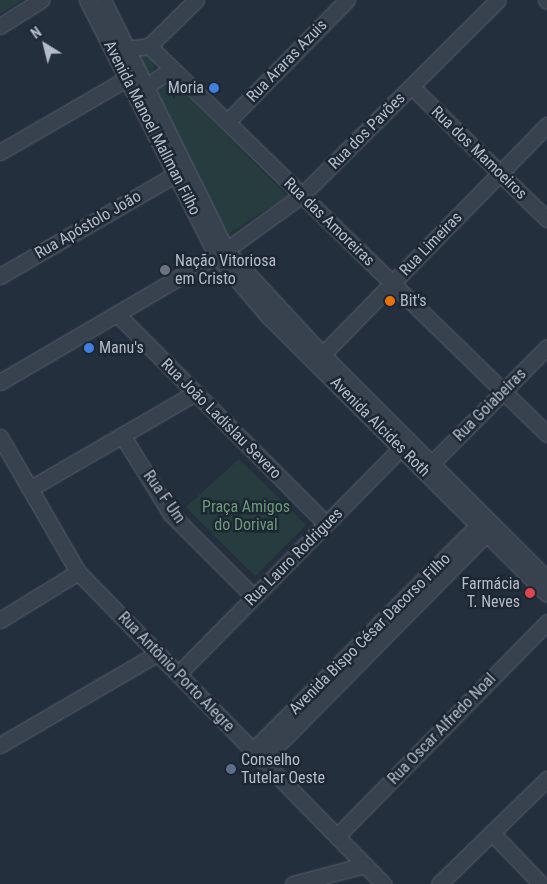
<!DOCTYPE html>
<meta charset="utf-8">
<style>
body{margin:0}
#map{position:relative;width:547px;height:884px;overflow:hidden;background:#242f3e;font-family:"Roboto Condensed",sans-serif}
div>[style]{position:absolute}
.green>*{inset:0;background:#263c3f}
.roads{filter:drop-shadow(0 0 1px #565f6c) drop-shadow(0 0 1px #565f6c)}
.minor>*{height:15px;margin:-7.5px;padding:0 7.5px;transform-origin:7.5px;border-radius:7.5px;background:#38414e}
.dots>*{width:14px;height:14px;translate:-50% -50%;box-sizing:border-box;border:2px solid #1d2633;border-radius:50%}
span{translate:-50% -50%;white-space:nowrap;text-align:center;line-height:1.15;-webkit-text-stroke:5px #1d2633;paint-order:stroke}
.street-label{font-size:16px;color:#b4bcc9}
.poi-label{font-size:16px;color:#b4bcc9}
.right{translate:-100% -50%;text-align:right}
.left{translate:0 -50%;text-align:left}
.park-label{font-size:16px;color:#6b9a76}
.north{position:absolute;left:20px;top:20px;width:50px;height:50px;-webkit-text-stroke:4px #1d2633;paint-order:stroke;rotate:324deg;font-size:14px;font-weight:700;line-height:20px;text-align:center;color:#b4bcc9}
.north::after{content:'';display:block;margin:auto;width:18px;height:22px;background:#b4bcc9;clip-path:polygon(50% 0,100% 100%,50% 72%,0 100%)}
</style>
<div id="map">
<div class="green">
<i style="clip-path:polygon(0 0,23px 0,0 14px)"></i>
<i style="clip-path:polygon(145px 52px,153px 57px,155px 64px,153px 71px,147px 74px,137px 54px)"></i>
<i style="clip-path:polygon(172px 81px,287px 196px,226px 236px,160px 101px,157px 92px,162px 83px)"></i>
<i style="clip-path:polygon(239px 459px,306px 525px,255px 576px,186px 507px)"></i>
</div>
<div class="roads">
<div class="minor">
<i style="left:87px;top:0;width:287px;rotate:63.1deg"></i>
<i style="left:217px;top:256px;width:80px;rotate:49.6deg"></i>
<i style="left:269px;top:317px;width:392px;rotate:44.9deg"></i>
<i style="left:103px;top:0;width:279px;rotate:63.8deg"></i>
<i style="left:226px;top:250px;width:142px;rotate:47.3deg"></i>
<i style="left:322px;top:354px;width:318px;rotate:45deg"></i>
<i style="left:546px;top:0;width:1px;rotate:45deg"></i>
<i style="left:0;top:26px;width:49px;rotate:-32.4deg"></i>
<i style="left:149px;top:46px;width:66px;rotate:-44.4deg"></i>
<i style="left:120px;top:53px;width:8px;rotate:-30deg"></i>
<i style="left:127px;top:49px;width:22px;rotate:-8deg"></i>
<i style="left:149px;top:46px;width:556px;rotate:44.27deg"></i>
<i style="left:146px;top:86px;width:31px;rotate:-33deg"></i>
<i style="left:412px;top:87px;width:189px;rotate:44.4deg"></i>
<i style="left:227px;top:122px;width:171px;rotate:-45.5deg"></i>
<i style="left:0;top:152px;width:146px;rotate:-30.1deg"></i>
<i style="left:0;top:276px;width:203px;rotate:-30.1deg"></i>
<i style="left:117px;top:314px;width:296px;rotate:45.1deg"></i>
<i style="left:315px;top:362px;width:332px;rotate:-45.6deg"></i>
<i style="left:0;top:382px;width:262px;rotate:-30.3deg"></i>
<i style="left:226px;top:250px;width:94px;rotate:-35.9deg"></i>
<i style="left:302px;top:195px;width:276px;rotate:-44.9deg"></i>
<i style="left:122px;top:435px;width:93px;rotate:58.2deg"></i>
<i style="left:171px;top:514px;width:117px;rotate:45deg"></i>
<i style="left:0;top:437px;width:156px;rotate:60deg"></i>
<i style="left:78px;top:572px;width:437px;rotate:45.6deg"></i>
<i style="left:432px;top:463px;width:163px;rotate:-45.2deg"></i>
<i style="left:31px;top:488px;width:190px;rotate:-30.1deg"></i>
<i style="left:0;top:620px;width:92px;rotate:-31.6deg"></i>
<i style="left:178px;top:674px;width:327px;rotate:-45.4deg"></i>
<i style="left:0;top:745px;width:183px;rotate:-30.2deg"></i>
<i style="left:253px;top:750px;width:328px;rotate:-45deg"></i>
<i style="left:263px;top:760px;width:327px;rotate:-45.4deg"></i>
<i style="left:492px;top:833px;width:71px;rotate:46.1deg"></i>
<i style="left:337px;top:836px;width:300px;rotate:-45.5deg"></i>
<i style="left:293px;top:884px;width:74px;rotate:-14.8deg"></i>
<i style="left:439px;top:884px;width:151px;rotate:-44.2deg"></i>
</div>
</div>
<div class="dots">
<i style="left:214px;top:88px;background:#3f7fe0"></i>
<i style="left:165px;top:270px;background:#6b7280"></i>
<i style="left:390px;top:301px;background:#e8710a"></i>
<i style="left:89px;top:348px;background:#3f7fe0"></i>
<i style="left:530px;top:593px;background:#e0444e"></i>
<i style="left:231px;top:769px;background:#5c6f8a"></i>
</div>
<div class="street-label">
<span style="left:287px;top:61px;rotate:-46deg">Rua Araras Azuis</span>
<span style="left:152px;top:128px;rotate:63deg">Avenida Manoel Mallman Filho</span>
<span style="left:367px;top:131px;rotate:-45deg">Rua dos Pavões</span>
<span style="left:479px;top:153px;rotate:44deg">Rua dos Mamoeiros</span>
<span style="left:329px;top:222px;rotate:44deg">Rua das Amoreiras</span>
<span style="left:88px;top:225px;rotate:-30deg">Rua Apóstolo João</span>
<span style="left:431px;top:244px;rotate:-46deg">Rua Limeiras</span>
<span style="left:490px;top:405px;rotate:-45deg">Rua Goiabeiras</span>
<span style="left:221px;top:419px;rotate:45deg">Rua João Ladislau Severo</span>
<span style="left:380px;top:427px;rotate:45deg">Avenida Alcides Roth</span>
<span style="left:164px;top:497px;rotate:55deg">Rua F Um</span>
<span style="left:294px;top:557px;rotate:-45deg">Rua Lauro Rodrigues</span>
<span style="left:370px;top:634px;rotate:-45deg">Avenida Bispo César Dacorso Filho</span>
<span style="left:176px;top:672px;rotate:46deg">Rua Antônio Porto Alegre</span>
<span style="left:442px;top:729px;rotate:-46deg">Rua Oscar Alfredo Noal</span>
</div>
<div class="poi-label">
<span class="right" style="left:204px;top:88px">Moria</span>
<span class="left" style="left:175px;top:270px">Nação Vitoriosa<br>em Cristo</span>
<span class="left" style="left:400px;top:301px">Bit's</span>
<span class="left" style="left:99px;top:348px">Manu's</span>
<span class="right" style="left:520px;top:593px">Farmácia<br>T. Neves</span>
<span class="left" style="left:241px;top:769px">Conselho<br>Tutelar Oeste</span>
</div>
<div class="park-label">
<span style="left:246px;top:516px">Praça Amigos<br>do Dorival</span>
</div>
<div class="north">N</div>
</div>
